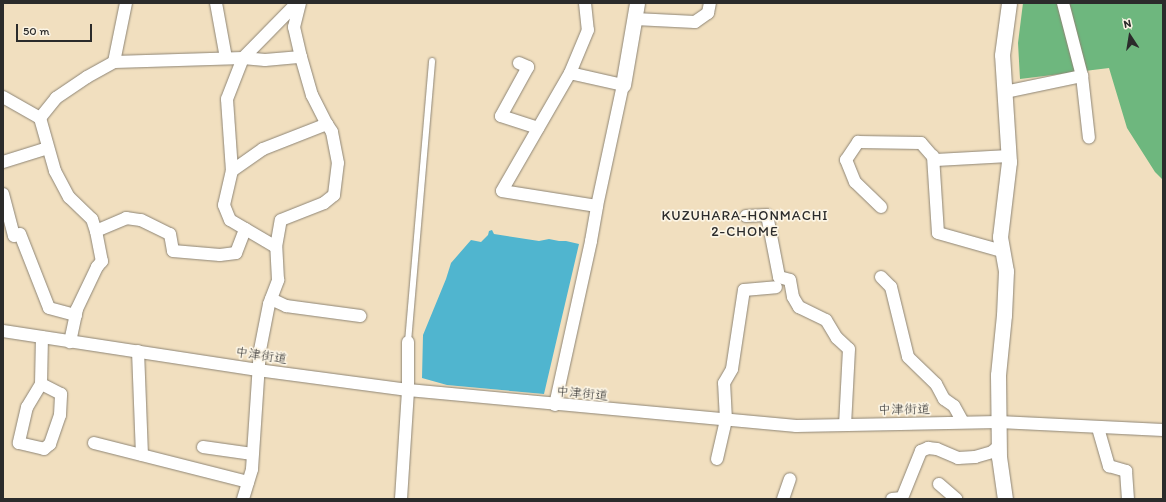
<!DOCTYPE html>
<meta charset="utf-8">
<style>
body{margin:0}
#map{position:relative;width:1166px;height:502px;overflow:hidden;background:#f1dfbf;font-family:Itim,"Klee One",sans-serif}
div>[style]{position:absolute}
.forest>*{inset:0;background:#6eb77e}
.water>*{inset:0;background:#50b5cf}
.roads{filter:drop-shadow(0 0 1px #8e8575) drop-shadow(0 0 1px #8e8575)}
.service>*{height:6px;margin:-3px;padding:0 3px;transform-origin:3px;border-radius:3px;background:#fff}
.minor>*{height:12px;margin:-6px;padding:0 6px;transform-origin:6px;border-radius:6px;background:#fff}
.tertiary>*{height:15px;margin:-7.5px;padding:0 7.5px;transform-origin:7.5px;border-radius:7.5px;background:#fff}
span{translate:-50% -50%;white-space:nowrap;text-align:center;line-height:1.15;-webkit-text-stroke:3.5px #fcf5e5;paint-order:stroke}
.street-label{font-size:13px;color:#2b2b2b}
.neighbourhood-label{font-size:14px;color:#2b2b2b;letter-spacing:1px}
.frame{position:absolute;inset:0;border:4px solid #2b2b2b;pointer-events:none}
.north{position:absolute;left:1110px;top:16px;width:40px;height:40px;-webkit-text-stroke:3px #fcf5e5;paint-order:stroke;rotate:348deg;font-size:11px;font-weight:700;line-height:16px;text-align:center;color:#2b2b2b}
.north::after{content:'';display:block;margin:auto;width:14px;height:18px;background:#2b2b2b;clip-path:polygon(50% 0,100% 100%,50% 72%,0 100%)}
.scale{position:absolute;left:16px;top:24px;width:76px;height:18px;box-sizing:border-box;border:2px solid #2b2b2b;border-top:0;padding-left:5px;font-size:12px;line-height:14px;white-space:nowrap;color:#2b2b2b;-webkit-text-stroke:3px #fcf5e5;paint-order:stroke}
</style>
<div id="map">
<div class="forest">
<i style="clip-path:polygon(1023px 3px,1163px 3px,1163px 180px,1155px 172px,1127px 128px,1109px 68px,1020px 79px,1018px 43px)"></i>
</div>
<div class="water">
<i style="clip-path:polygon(492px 230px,494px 234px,539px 241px,549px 239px,559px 241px,566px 241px,579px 244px,544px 394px,447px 385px,422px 378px,423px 335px,446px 279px,451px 263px,471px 240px,481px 242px,488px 235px,489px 231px)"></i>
</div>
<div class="roads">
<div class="service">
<i style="left:408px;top:342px;width:282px;rotate:-85.1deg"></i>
</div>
<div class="minor">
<i style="left:216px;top:3px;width:56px;rotate:79.7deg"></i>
<i style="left:300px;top:3px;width:25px;rotate:104deg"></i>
<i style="left:294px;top:27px;width:31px;rotate:77deg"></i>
<i style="left:585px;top:3px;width:27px;rotate:84deg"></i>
<i style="left:588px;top:30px;width:47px;rotate:112.7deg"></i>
<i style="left:570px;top:73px;width:136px;rotate:120deg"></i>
<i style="left:502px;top:191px;width:96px;rotate:9deg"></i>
<i style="left:1063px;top:3px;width:75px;rotate:75.4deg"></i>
<i style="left:1082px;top:76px;width:62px;rotate:83.6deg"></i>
<i style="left:635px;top:19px;width:60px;rotate:2.9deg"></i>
<i style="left:695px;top:22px;width:16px;rotate:-35deg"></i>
<i style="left:708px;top:13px;width:10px;rotate:-79deg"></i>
<i style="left:114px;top:62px;width:60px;rotate:-78.5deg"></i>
<i style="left:519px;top:63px;width:10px;rotate:24deg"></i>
<i style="left:528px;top:67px;width:56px;rotate:118.9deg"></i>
<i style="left:501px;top:116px;width:39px;rotate:18deg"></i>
<i style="left:1005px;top:92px;width:79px;rotate:-11.7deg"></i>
<i style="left:3px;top:97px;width:43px;rotate:29.6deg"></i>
<i style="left:40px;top:118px;width:55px;rotate:74.2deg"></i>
<i style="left:55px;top:171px;width:30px;rotate:62deg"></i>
<i style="left:69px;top:197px;width:32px;rotate:44deg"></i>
<i style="left:92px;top:219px;width:13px;rotate:72deg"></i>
<i style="left:96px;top:231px;width:31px;rotate:79deg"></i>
<i style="left:102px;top:261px;width:8px;rotate:130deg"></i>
<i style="left:97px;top:267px;width:47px;rotate:115.5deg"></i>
<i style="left:77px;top:309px;width:34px;rotate:102deg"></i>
<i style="left:40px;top:118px;width:26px;rotate:-51deg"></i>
<i style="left:56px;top:98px;width:37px;rotate:-34deg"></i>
<i style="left:87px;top:77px;width:31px;rotate:-29deg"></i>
<i style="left:114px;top:62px;width:129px;rotate:-1.8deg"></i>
<i style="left:243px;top:58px;width:22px;rotate:5deg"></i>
<i style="left:265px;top:60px;width:36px;rotate:-5deg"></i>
<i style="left:301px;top:57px;width:40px;rotate:74deg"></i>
<i style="left:312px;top:95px;width:33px;rotate:63deg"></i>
<i style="left:327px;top:124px;width:69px;rotate:158.7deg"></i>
<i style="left:263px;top:149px;width:38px;rotate:145deg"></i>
<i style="left:933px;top:156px;width:77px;rotate:86.3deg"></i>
<i style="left:938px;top:233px;width:66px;rotate:15.7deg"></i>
<i style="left:3px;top:162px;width:47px;rotate:-17.3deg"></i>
<i style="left:3px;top:194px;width:43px;rotate:75.3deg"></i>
<i style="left:14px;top:236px;width:6px;rotate:-18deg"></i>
<i style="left:20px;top:234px;width:79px;rotate:68.6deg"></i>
<i style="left:49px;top:308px;width:28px;rotate:15deg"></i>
<i style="left:881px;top:207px;width:36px;rotate:-136deg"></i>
<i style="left:855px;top:182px;width:24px;rotate:-112deg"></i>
<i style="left:846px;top:160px;width:22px;rotate:-56deg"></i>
<i style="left:858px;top:142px;width:63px;rotate:0.9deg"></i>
<i style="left:921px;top:143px;width:23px;rotate:49deg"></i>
<i style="left:936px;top:160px;width:73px;rotate:-3.1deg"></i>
<i style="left:746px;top:216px;width:21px;rotate:-3deg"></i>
<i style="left:767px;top:215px;width:63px;rotate:79deg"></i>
<i style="left:779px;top:277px;width:11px;rotate:15deg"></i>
<i style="left:790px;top:280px;width:17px;rotate:80deg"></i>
<i style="left:793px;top:297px;width:12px;rotate:59deg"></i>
<i style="left:799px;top:307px;width:30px;rotate:26deg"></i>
<i style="left:826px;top:320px;width:21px;rotate:59deg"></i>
<i style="left:837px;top:338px;width:16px;rotate:43deg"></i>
<i style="left:849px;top:349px;width:76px;rotate:93deg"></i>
<i style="left:96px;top:231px;width:33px;rotate:-23deg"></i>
<i style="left:126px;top:218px;width:15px;rotate:8deg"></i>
<i style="left:141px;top:220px;width:32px;rotate:26deg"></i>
<i style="left:170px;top:234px;width:17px;rotate:80deg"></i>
<i style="left:173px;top:251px;width:47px;rotate:4.9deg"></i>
<i style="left:220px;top:255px;width:16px;rotate:-7deg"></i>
<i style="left:236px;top:253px;width:26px;rotate:-69deg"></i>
<i style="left:276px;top:247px;width:27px;rotate:-80deg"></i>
<i style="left:281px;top:220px;width:46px;rotate:-21.6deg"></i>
<i style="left:324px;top:203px;width:13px;rotate:-39deg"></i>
<i style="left:334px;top:195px;width:32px;rotate:-83deg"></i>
<i style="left:338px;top:163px;width:32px;rotate:-101deg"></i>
<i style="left:332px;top:132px;width:9px;rotate:-122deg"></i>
<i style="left:881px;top:277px;width:14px;rotate:45deg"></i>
<i style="left:891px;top:287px;width:72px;rotate:76.3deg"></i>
<i style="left:908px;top:357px;width:39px;rotate:44deg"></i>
<i style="left:936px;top:384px;width:17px;rotate:62deg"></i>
<i style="left:944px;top:399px;width:12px;rotate:35deg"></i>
<i style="left:954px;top:406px;width:18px;rotate:61deg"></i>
<i style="left:271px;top:299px;width:17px;rotate:25deg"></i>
<i style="left:286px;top:306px;width:75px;rotate:7.7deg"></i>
<i style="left:3px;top:331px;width:258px;rotate:8.7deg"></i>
<i style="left:258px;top:370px;width:151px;rotate:7.6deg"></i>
<i style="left:408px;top:390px;width:390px;rotate:5.3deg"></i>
<i style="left:796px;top:426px;width:203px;rotate:-1.1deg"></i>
<i style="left:999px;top:422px;width:164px;rotate:2.8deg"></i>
<i style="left:138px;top:351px;width:104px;rotate:87.8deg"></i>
<i style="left:41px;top:384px;width:27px;rotate:121deg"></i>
<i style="left:27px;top:407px;width:37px;rotate:103deg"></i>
<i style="left:19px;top:443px;width:26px;rotate:13deg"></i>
<i style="left:44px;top:449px;width:8px;rotate:-40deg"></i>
<i style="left:50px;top:444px;width:31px;rotate:-71deg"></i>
<i style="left:60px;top:415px;width:21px;rotate:-87deg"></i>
<i style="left:61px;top:394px;width:22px;rotate:-153deg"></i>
<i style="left:41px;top:384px;width:47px;rotate:-88.8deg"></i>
<i style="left:555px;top:405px;width:168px;rotate:-77.6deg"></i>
<i style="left:591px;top:241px;width:36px;rotate:-80deg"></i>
<i style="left:597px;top:206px;width:124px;rotate:-77.9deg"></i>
<i style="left:623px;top:85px;width:54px;rotate:-167.2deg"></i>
<i style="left:1098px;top:428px;width:40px;rotate:74deg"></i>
<i style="left:1109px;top:466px;width:18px;rotate:16deg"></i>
<i style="left:1126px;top:471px;width:28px;rotate:86deg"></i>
<i style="left:94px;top:443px;width:159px;rotate:14.2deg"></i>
<i style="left:203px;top:447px;width:50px;rotate:8deg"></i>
<i style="left:717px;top:459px;width:40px;rotate:-77deg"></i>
<i style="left:726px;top:420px;width:37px;rotate:-93deg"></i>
<i style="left:724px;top:383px;width:16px;rotate:-60deg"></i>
<i style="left:732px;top:369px;width:80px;rotate:-81.4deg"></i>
<i style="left:744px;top:290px;width:32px;rotate:-5deg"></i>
<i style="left:939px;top:484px;width:23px;rotate:41deg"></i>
<i style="left:243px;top:499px;width:31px;rotate:-73deg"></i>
<i style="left:252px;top:469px;width:119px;rotate:-86.2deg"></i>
<i style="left:260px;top:350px;width:47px;rotate:-78.9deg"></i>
<i style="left:269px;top:304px;width:26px;rotate:-69deg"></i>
<i style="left:278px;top:280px;width:33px;rotate:-93deg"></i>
<i style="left:276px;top:247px;width:53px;rotate:-149.6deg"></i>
<i style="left:230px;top:220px;width:16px;rotate:-112deg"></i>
<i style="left:224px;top:205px;width:35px;rotate:-77deg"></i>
<i style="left:232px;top:171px;width:72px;rotate:-94deg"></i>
<i style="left:227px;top:99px;width:44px;rotate:-68.7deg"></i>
<i style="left:243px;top:58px;width:77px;rotate:-45.5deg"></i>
<i style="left:401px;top:499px;width:109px;rotate:-86.3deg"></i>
<i style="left:408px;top:390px;width:48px;rotate:-90deg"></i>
<i style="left:783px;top:499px;width:21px;rotate:-71deg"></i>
<i style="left:892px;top:499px;width:10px;rotate:-6deg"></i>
<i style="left:902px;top:498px;width:51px;rotate:-68deg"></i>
<i style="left:921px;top:451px;width:8px;rotate:-23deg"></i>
<i style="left:928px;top:448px;width:9px;rotate:6deg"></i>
<i style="left:937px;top:449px;width:23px;rotate:23deg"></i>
<i style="left:958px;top:458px;width:17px;rotate:-3deg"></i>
<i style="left:975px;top:457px;width:18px;rotate:-16deg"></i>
<i style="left:992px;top:452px;width:9px;rotate:-41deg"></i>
</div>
<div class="tertiary">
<i style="left:623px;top:85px;width:83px;rotate:-80.3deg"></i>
<i style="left:1005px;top:499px;width:42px;rotate:-98.1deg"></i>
<i style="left:999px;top:457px;width:82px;rotate:-90.7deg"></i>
<i style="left:998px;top:375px;width:60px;rotate:-84.3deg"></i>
<i style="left:1004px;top:315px;width:44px;rotate:-87.4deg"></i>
<i style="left:1006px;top:271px;width:35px;rotate:-100deg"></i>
<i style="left:1000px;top:237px;width:76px;rotate:-83.2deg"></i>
<i style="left:1009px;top:162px;width:107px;rotate:-93.7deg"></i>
<i style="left:1002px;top:55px;width:52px;rotate:-82.3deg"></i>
</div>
</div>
<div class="street-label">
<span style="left:261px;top:356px;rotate:8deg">中津街道</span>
<span style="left:582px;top:394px;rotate:5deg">中津街道</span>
<span style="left:904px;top:410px;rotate:-1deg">中津街道</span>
</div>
<div class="neighbourhood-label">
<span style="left:745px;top:224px">KUZUHARA-HONMACHI<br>2-CHOME</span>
</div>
<div class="frame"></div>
<div class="north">N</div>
<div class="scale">50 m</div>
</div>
